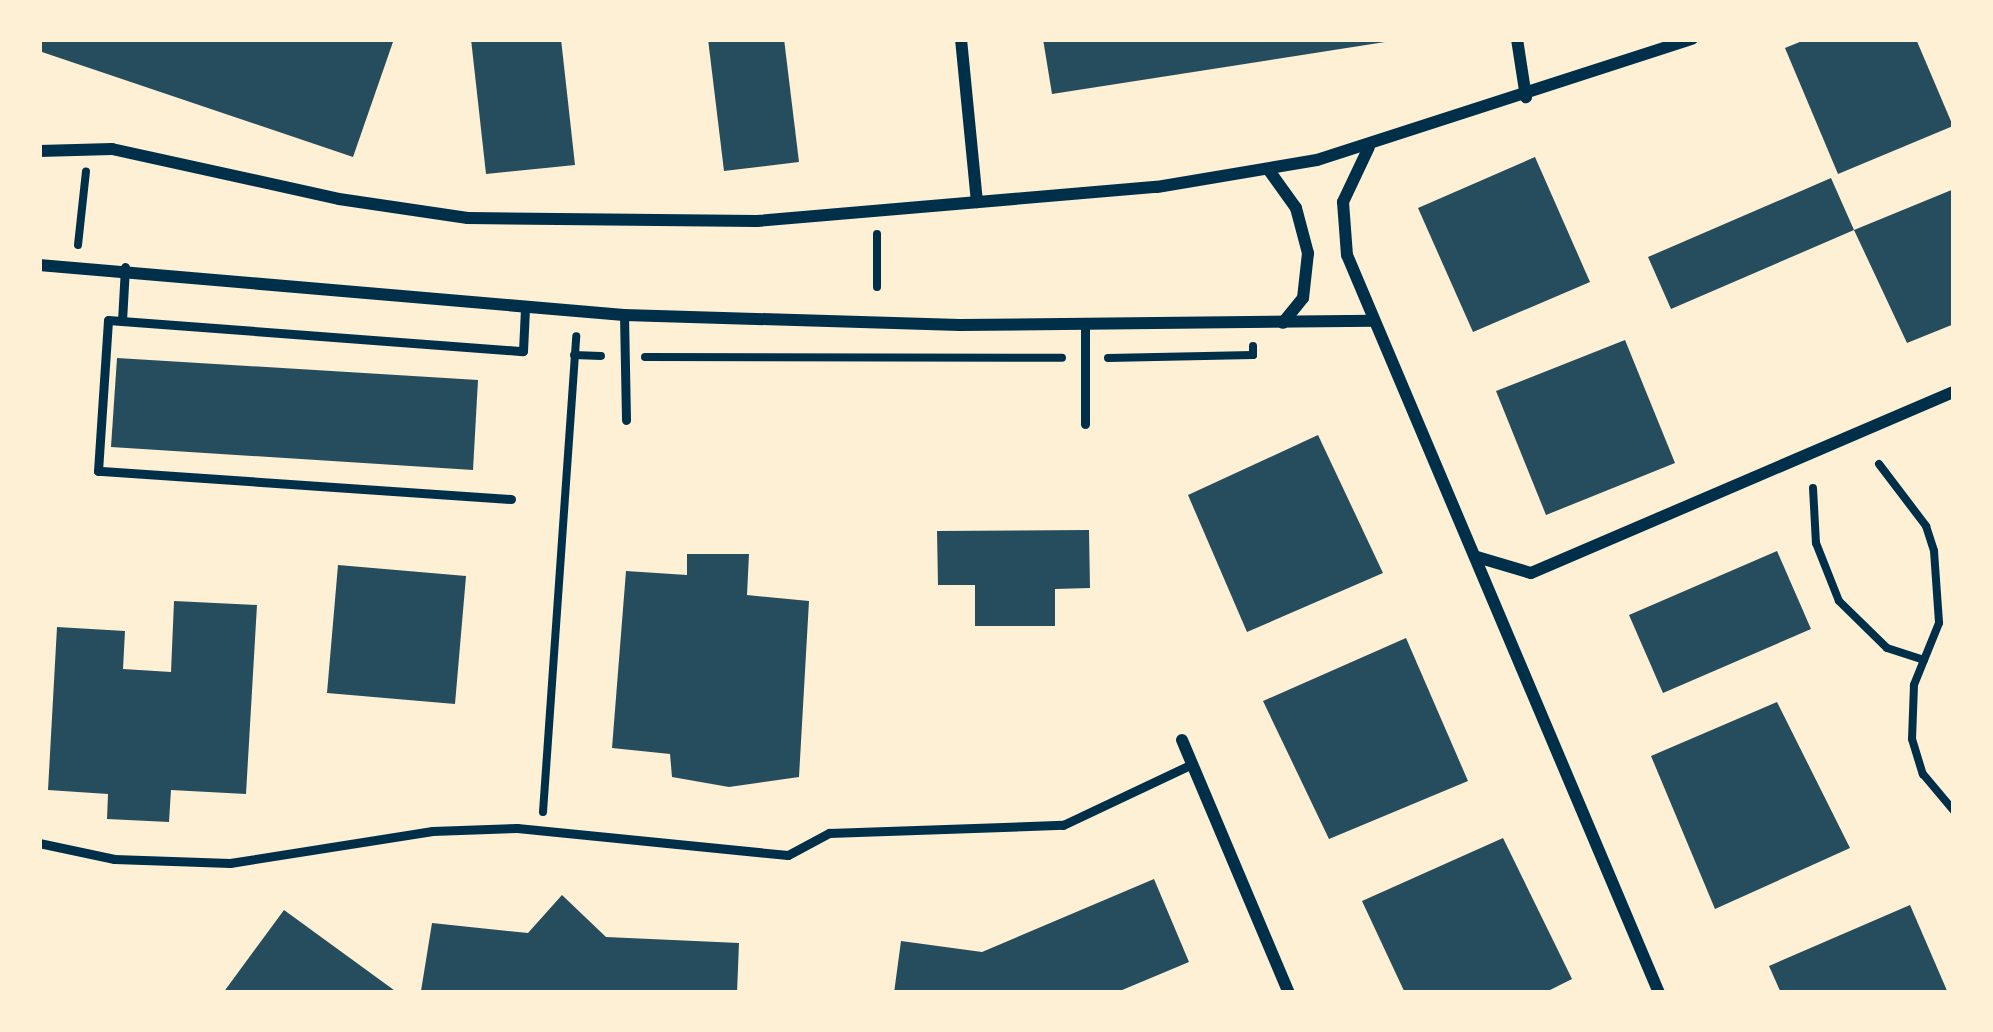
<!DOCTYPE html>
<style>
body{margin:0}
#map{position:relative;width:1993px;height:1032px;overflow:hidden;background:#fdf0d5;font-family:"Sofia Sans Condensed",sans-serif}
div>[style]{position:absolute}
.building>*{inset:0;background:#264d5e}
.path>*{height:8px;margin:-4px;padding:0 4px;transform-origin:4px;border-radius:4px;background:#003049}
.service>*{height:9px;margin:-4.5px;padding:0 4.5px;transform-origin:4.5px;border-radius:4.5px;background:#003049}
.minor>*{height:12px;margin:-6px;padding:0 6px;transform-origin:6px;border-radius:6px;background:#003049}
span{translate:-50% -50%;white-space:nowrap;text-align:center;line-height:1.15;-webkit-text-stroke:10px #fdf0d5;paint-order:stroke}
.frame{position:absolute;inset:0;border:42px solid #fdf0d5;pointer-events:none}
</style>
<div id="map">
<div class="building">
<i style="clip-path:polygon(41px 39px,394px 39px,353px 157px,39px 51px)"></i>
<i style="clip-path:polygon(471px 39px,561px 39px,575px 165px,486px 174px)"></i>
<i style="clip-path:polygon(708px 39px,784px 39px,799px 162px,724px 171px)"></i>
<i style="clip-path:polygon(1043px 39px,1385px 39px,1385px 42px,1052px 94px)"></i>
<i style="clip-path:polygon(1807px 39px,1916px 39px,1953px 126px,1838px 174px,1785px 48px)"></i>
<i style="clip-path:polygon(1535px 157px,1590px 282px,1473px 332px,1418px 208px)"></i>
<i style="clip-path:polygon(1831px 178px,1854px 230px,1954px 189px,1954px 324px,1907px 343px,1854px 230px,1671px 309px,1648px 257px)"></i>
<i style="clip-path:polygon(1625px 340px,1675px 463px,1546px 515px,1496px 391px)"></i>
<i style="clip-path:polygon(117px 358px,478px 380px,473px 470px,111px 447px)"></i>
<i style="clip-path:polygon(1318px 435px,1383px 573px,1247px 632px,1188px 495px)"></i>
<i style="clip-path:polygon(1089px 530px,1090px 588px,1055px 589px,1055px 626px,975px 626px,975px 585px,938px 585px,937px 531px)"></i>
<i style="clip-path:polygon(1777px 551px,1811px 629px,1663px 693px,1629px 615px)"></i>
<i style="clip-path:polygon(687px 554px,749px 554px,747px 595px,809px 601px,799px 777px,729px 787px,672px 777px,670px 754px,612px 748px,626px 571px,687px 575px)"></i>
<i style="clip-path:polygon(338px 565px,466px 576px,455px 704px,327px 693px)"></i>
<i style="clip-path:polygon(174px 601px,257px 605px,246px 794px,171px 790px,169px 822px,107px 819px,108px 794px,48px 790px,57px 627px,125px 631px,123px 669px,171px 672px)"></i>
<i style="clip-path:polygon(1406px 638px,1468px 781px,1329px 839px,1263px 701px)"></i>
<i style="clip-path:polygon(1777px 702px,1850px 848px,1715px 909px,1651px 756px)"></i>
<i style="clip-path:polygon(1503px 838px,1572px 979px,1544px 993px,1405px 993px,1362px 901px)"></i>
<i style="clip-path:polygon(1154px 879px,1189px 962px,1115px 993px,894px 993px,901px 941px,982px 952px)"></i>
<i style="clip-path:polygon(562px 895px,606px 937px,739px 943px,737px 993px,421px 991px,432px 923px,528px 933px)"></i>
<i style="clip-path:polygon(1910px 905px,1948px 993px,1781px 993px,1769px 966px)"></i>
<i style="clip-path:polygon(284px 910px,398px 993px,223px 993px)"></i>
</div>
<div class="path">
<i style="left:877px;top:234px;width:53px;rotate:90deg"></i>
<i style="left:78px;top:245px;width:74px;rotate:-83.8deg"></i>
<i style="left:574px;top:355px;width:27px;rotate:2deg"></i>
<i style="left:645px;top:357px;width:417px;rotate:0.1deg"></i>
<i style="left:1108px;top:358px;width:145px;rotate:-1.2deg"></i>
<i style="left:1253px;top:355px;width:9px;rotate:-90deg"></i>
<i style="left:1879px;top:464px;width:78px;rotate:52.8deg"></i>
<i style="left:1926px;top:526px;width:26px;rotate:72deg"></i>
<i style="left:1934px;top:551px;width:72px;rotate:86deg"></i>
<i style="left:1939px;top:623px;width:67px;rotate:112deg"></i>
<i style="left:1914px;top:685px;width:54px;rotate:92.1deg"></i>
<i style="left:1912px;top:739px;width:37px;rotate:73deg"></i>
<i style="left:1923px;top:774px;width:48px;rotate:50deg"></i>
<i style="left:1813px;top:488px;width:55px;rotate:86.9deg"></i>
<i style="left:1816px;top:543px;width:62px;rotate:68.4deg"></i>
<i style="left:1839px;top:601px;width:67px;rotate:44.4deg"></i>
<i style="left:1887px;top:648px;width:39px;rotate:18deg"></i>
<i style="left:543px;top:812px;width:477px;rotate:-86deg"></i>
</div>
<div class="service">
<i style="left:624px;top:315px;width:105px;rotate:88.9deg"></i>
<i style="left:122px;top:321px;width:54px;rotate:-86.8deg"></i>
<i style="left:1085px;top:326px;width:98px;rotate:90deg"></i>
<i style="left:511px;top:499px;width:414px;rotate:-176.1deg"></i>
<i style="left:98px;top:471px;width:151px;rotate:-86.2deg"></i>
<i style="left:108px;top:320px;width:416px;rotate:4.3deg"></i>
<i style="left:523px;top:351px;width:43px;rotate:-87.3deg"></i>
<i style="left:39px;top:843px;width:77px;rotate:12deg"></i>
<i style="left:114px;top:859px;width:116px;rotate:2deg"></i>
<i style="left:230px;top:863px;width:205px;rotate:-9deg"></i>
<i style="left:432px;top:831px;width:85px;rotate:-2deg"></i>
<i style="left:517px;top:828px;width:272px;rotate:5.7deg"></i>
<i style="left:788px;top:855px;width:47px;rotate:-28.2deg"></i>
<i style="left:829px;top:833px;width:234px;rotate:-2deg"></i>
<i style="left:1063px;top:825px;width:143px;rotate:-25.3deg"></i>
</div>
<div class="minor">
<i style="left:961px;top:39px;width:164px;rotate:84.4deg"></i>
<i style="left:1517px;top:39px;width:59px;rotate:81.2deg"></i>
<i style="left:1369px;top:147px;width:61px;rotate:115.3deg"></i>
<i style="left:1343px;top:202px;width:53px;rotate:85.7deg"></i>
<i style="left:1347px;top:255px;width:801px;rotate:67.08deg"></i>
<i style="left:39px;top:151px;width:73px;rotate:-1.6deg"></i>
<i style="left:112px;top:149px;width:232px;rotate:12.4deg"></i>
<i style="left:339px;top:199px;width:130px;rotate:8.4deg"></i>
<i style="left:468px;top:218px;width:289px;rotate:0.6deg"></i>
<i style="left:757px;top:221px;width:401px;rotate:-4.9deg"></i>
<i style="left:1157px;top:187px;width:162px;rotate:-9.6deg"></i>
<i style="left:1317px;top:160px;width:394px;rotate:-17.9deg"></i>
<i style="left:1268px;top:169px;width:48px;rotate:54.3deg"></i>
<i style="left:1296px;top:208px;width:47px;rotate:75.1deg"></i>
<i style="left:1308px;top:253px;width:45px;rotate:96.3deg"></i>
<i style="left:1303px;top:298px;width:32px;rotate:129deg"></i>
<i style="left:39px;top:265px;width:587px;rotate:4.89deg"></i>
<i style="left:624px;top:315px;width:336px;rotate:1.7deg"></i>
<i style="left:960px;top:325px;width:414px;rotate:-0.6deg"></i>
<i style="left:1477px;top:557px;width:56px;rotate:16.5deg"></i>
<i style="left:1531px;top:573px;width:460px;rotate:-23.2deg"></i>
<i style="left:1182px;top:740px;width:275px;rotate:67.1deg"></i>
</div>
<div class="frame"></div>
</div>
